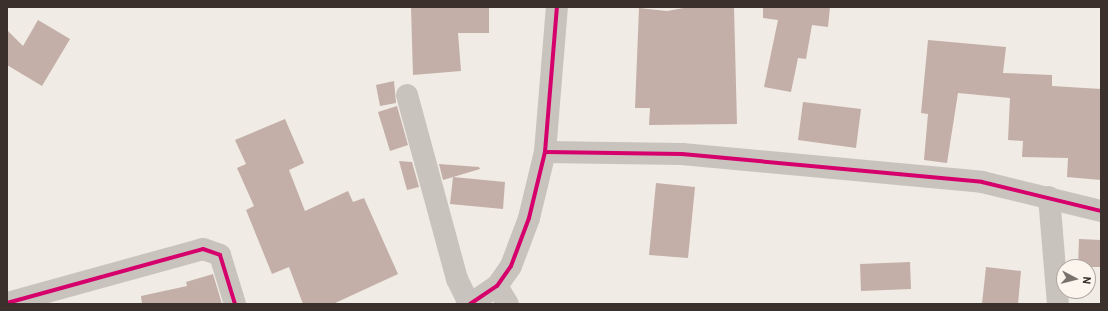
<!DOCTYPE html>
<style>
body{margin:0}
#map{position:relative;width:1108px;height:311px;overflow:hidden;background:#f0ebe5;font-family:Barlow,sans-serif}
div>[style]{position:absolute}
.building>*{inset:0;background:#c3afa7}
.minor>*{height:22px;margin:-11px;padding:0 11px;transform-origin:11px;border-radius:11px;background:#c9c3be}
.cycleway>*{height:4px;margin:-2px;padding:0 2px;transform-origin:2px;border-radius:2px;background:#d6006c}
span{translate:-50% -50%;white-space:nowrap;text-align:center;line-height:1.15;-webkit-text-stroke:3.5px #fbf5ee;paint-order:stroke}
.frame{position:absolute;inset:0;border:8px solid #3b302b;pointer-events:none}
.north{position:absolute;left:1056px;top:259px;width:40px;height:40px;box-sizing:border-box;background:#fbf5ee;border:1px solid #aea6a0;border-radius:50%;rotate:97deg;font-size:11px;font-weight:700;line-height:16px;text-align:center;color:#3b302b}
.north::after{content:'';display:block;margin:auto;width:14px;height:18px;background:#7a716c;clip-path:polygon(50% 0,100% 100%,50% 72%,0 100%)}
</style>
<div id="map">
<div class="building">
<i style="clip-path:polygon(411px 7px,489px 8px,489px 33px,458px 33px,461px 71px,413px 75px)"></i>
<i style="clip-path:polygon(689px 7px,734px 7px,737px 124px,649px 125px,650px 108px,635px 108px,639px 8px,667px 11px)"></i>
<i style="clip-path:polygon(763px 7px,830px 7px,828px 27px,812px 25px,806px 59px,798px 58px,791px 92px,764px 87px,778px 20px,763px 18px)"></i>
<i style="clip-path:polygon(38px 20px,70px 39px,42px 86px,7px 65px,7px 30px,23px 46px)"></i>
<i style="clip-path:polygon(928px 40px,1006px 47px,1003px 73px,1052px 75px,1052px 86px,1101px 89px,1101px 180px,1067px 177px,1068px 158px,1022px 157px,1023px 141px,1008px 140px,1010px 98px,958px 93px,947px 163px,924px 160px,928px 114px,921px 113px)"></i>
<i style="clip-path:polygon(394px 81px,396px 103px,380px 106px,376px 85px)"></i>
<i style="clip-path:polygon(803px 102px,861px 109px,856px 148px,798px 140px)"></i>
<i style="clip-path:polygon(397px 106px,408px 145px,390px 151px,378px 112px)"></i>
<i style="clip-path:polygon(285px 119px,304px 163px,289px 170px,305px 211px,348px 191px,353px 202px,364px 198px,398px 274px,333px 304px,303px 304px,289px 267px,272px 274px,246px 210px,254px 206px,237px 168px,246px 164px,235px 140px)"></i>
<i style="clip-path:polygon(399px 161px,412px 162px,419px 187px,407px 190px)"></i>
<i style="clip-path:polygon(439px 164px,479px 167px,480px 169px,443px 180px)"></i>
<i style="clip-path:polygon(453px 177px,505px 182px,503px 209px,450px 204px)"></i>
<i style="clip-path:polygon(656px 183px,695px 187px,688px 258px,649px 255px)"></i>
<i style="clip-path:polygon(1079px 239px,1101px 240px,1101px 267px,1078px 267px)"></i>
<i style="clip-path:polygon(910px 262px,911px 289px,861px 291px,860px 264px)"></i>
<i style="clip-path:polygon(986px 267px,1021px 271px,1018px 304px,982px 304px)"></i>
<i style="clip-path:polygon(213px 274px,222px 304px,142px 304px,141px 296px,187px 286px,186px 282px)"></i>
</div>
<div class="minor">
<i style="left:407px;top:95px;width:191px;rotate:74.8deg"></i>
<i style="left:457px;top:279px;width:28px;rotate:64deg"></i>
<i style="left:545px;top:152px;width:137px;rotate:0.8deg"></i>
<i style="left:682px;top:154px;width:301px;rotate:5.3deg"></i>
<i style="left:982px;top:182px;width:122px;rotate:13.7deg"></i>
<i style="left:1049px;top:197px;width:107px;rotate:85.2deg"></i>
<i style="left:497px;top:286px;width:21px;rotate:59deg"></i>
<i style="left:7px;top:303px;width:203px;rotate:-15.4deg"></i>
<i style="left:203px;top:249px;width:18px;rotate:19deg"></i>
<i style="left:220px;top:255px;width:51px;rotate:73deg"></i>
<i style="left:470px;top:304px;width:32px;rotate:-34deg"></i>
<i style="left:497px;top:286px;width:24px;rotate:-55deg"></i>
<i style="left:511px;top:266px;width:51px;rotate:-69.4deg"></i>
<i style="left:529px;top:218px;width:68px;rotate:-76.4deg"></i>
<i style="left:545px;top:152px;width:145px;rotate:-85.3deg"></i>
</div>
<div class="cycleway">
<i style="left:545px;top:152px;width:137px;rotate:0.8deg"></i>
<i style="left:682px;top:154px;width:301px;rotate:5.3deg"></i>
<i style="left:982px;top:182px;width:122px;rotate:13.7deg"></i>
<i style="left:7px;top:303px;width:203px;rotate:-15.4deg"></i>
<i style="left:203px;top:249px;width:18px;rotate:19deg"></i>
<i style="left:220px;top:255px;width:51px;rotate:73deg"></i>
<i style="left:470px;top:304px;width:32px;rotate:-34deg"></i>
<i style="left:497px;top:286px;width:24px;rotate:-55deg"></i>
<i style="left:511px;top:266px;width:51px;rotate:-69.4deg"></i>
<i style="left:529px;top:218px;width:68px;rotate:-76.4deg"></i>
<i style="left:545px;top:152px;width:145px;rotate:-85.3deg"></i>
</div>
<div class="frame"></div>
<div class="north">N</div>
</div>
